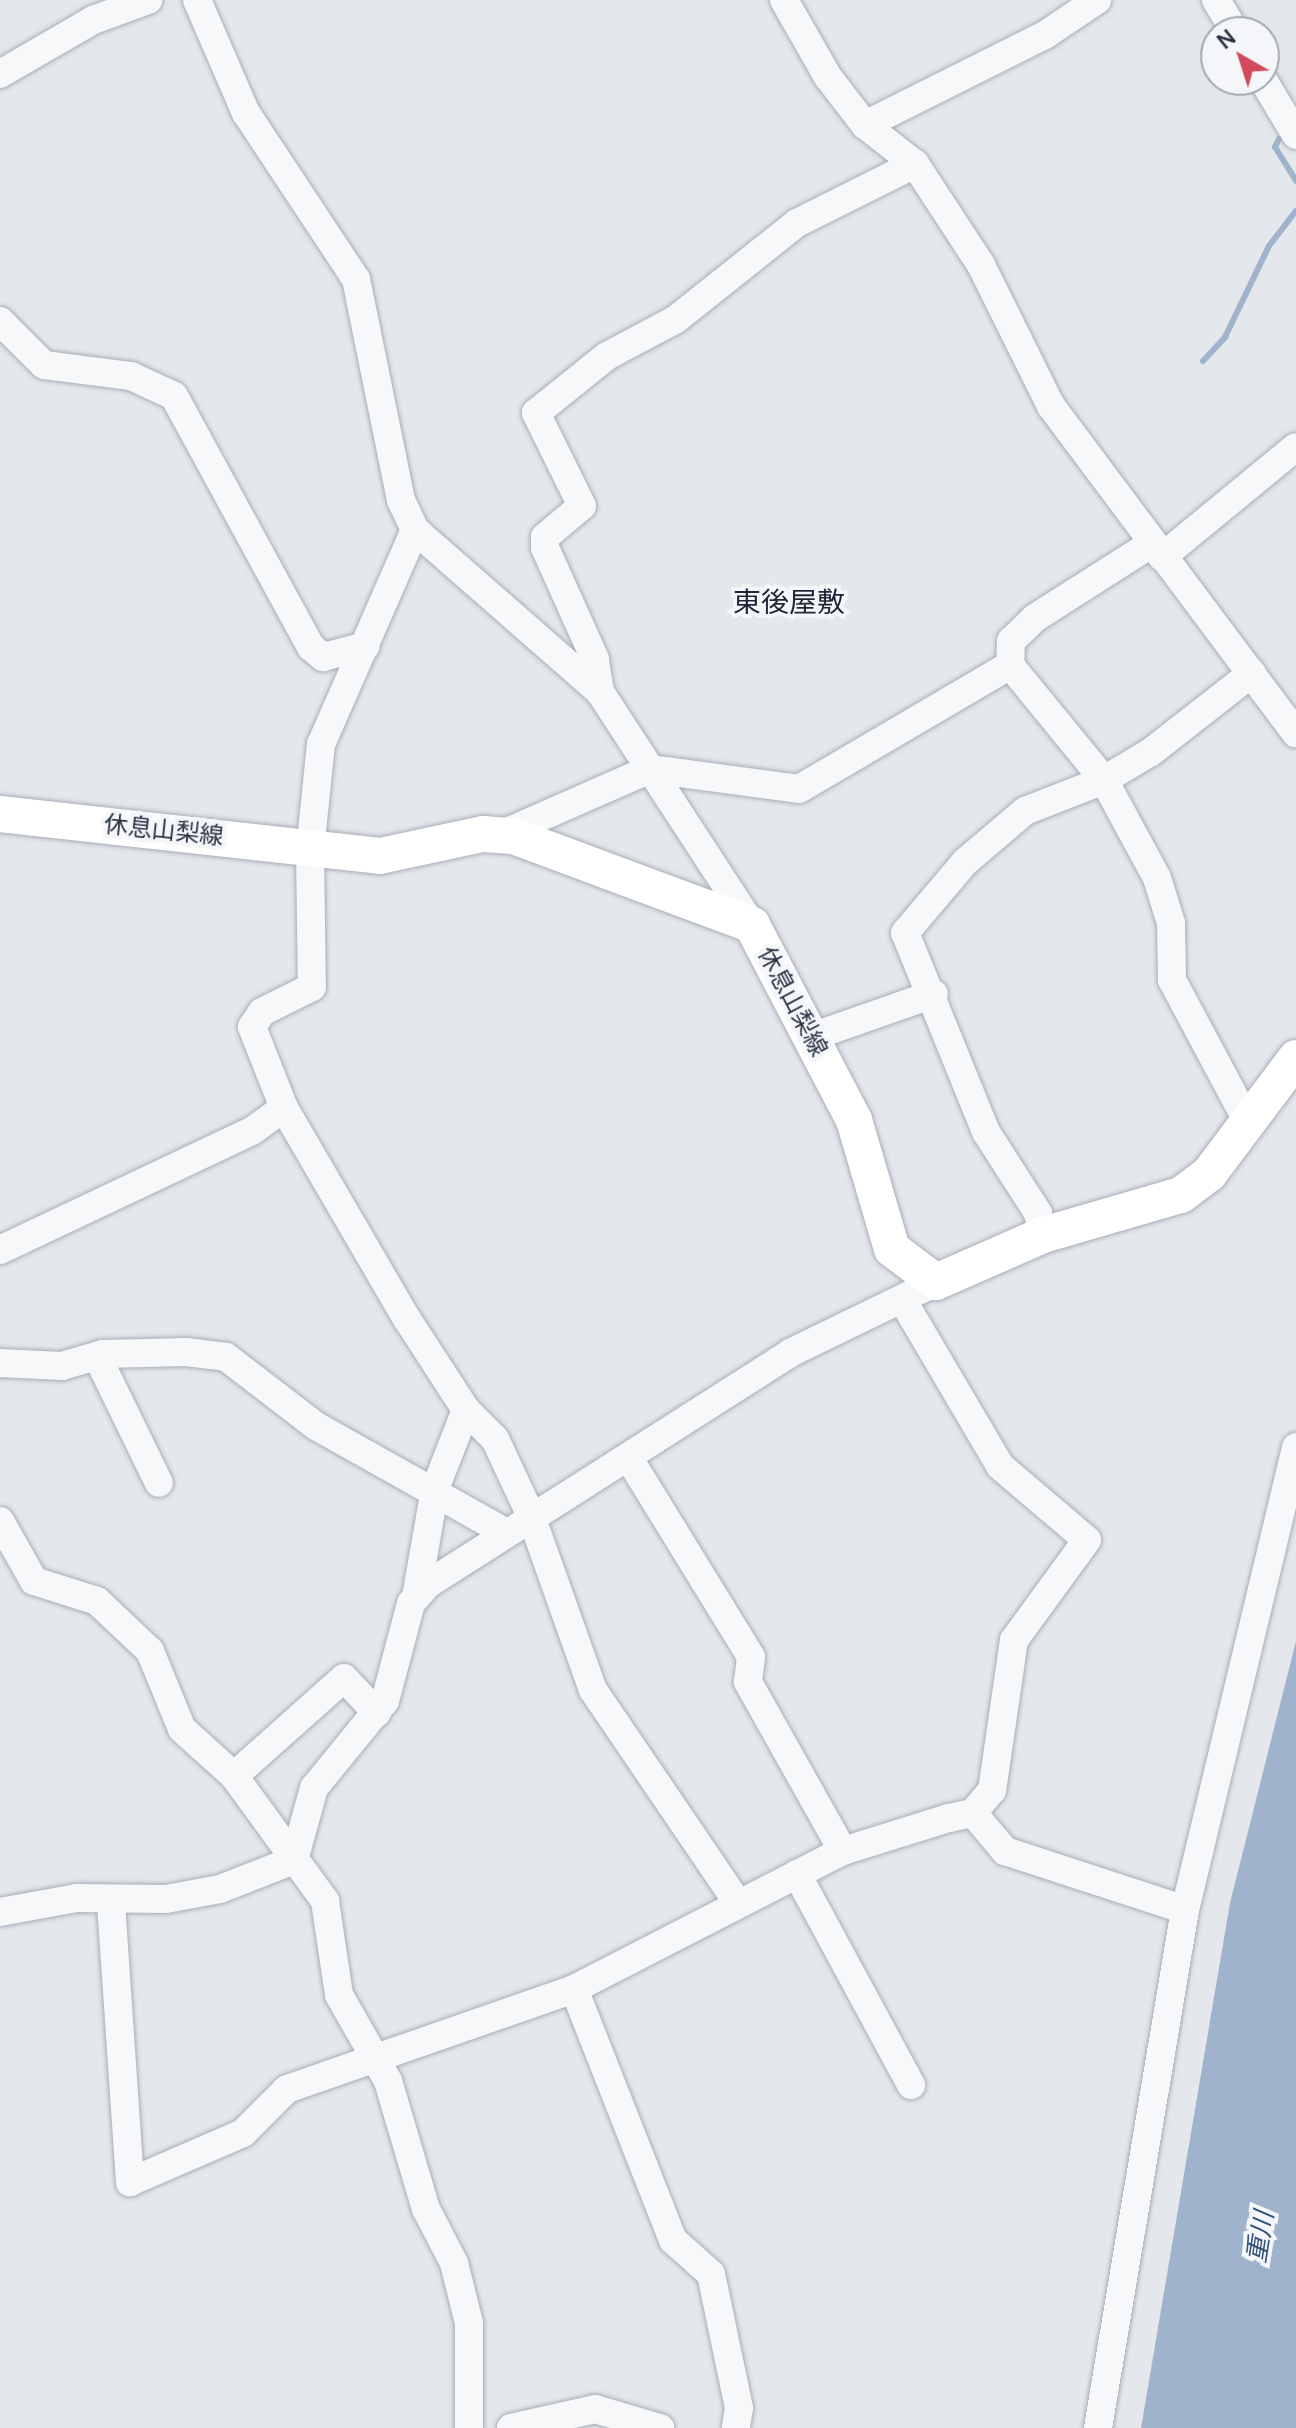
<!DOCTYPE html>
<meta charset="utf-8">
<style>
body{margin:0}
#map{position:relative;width:1296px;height:2428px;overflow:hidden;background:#e4e7ec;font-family:Manrope,"Noto Sans JP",sans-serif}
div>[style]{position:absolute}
.water>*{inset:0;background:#9fb4cc}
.stream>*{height:6px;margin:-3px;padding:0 3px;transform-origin:3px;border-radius:3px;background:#9fb4cc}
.roads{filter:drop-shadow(0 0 2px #a9aeb7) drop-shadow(0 0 2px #a9aeb7)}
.minor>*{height:28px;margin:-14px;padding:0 14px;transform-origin:14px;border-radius:14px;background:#f7f8fa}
.major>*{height:36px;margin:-18px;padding:0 18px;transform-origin:18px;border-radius:18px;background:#fff}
span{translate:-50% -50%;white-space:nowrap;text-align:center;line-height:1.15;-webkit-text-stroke:8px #f4f6f9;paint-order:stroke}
.street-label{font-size:24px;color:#2b3445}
.water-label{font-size:26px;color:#34527a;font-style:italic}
.quarter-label{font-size:28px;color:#1d2536}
.north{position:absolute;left:1200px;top:16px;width:80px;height:80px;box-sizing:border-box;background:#f4f6f9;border:2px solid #a4a8b1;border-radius:50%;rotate:321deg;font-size:22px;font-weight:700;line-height:32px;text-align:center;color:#2b3445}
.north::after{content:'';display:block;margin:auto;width:28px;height:36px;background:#d1495b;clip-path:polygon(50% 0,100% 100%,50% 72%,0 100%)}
</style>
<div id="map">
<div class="water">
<i style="clip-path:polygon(1296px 1641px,1296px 2428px,1141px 2428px,1230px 1903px)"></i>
</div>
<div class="stream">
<i style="left:1279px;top:139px;width:9px;rotate:117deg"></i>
<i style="left:1275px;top:147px;width:40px;rotate:58deg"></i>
<i style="left:1203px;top:361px;width:33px;rotate:-47deg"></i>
<i style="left:1225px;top:337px;width:101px;rotate:-64.2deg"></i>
<i style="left:1269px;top:246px;width:44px;rotate:-52.4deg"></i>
</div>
<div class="roads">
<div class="minor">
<i style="left:197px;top:0;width:123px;rotate:66.6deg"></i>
<i style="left:246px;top:113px;width:199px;rotate:56.5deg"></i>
<i style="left:356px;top:279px;width:226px;rotate:78.5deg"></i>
<i style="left:401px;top:500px;width:33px;rotate:65deg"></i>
<i style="left:415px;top:530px;width:246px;rotate:41.2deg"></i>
<i style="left:600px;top:692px;width:278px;rotate:56.9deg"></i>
<i style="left:784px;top:0;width:89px;rotate:60.3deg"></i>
<i style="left:828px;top:77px;width:61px;rotate:52.4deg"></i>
<i style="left:865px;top:125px;width:63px;rotate:38deg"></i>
<i style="left:915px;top:164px;width:121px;rotate:56.8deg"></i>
<i style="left:981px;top:265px;width:157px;rotate:63.6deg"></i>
<i style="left:1051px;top:406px;width:409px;rotate:53.2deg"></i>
<i style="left:1216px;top:0;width:37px;rotate:59deg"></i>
<i style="left:0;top:74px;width:108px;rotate:-30.1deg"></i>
<i style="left:93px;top:20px;width:59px;rotate:-20deg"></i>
<i style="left:1263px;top:80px;width:64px;rotate:59deg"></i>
<i style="left:865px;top:125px;width:201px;rotate:-26.6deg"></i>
<i style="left:1045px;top:35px;width:63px;rotate:-33.9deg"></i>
<i style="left:0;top:321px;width:62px;rotate:45deg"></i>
<i style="left:44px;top:365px;width:88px;rotate:7.2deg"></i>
<i style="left:131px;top:376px;width:47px;rotate:24.9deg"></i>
<i style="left:174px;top:396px;width:286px;rotate:61.4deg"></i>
<i style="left:311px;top:647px;width:16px;rotate:40deg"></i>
<i style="left:323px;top:657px;width:44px;rotate:-14.3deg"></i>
<i style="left:415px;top:530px;width:234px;rotate:113.7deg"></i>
<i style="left:321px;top:744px;width:108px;rotate:95.9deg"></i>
<i style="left:310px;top:851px;width:136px;rotate:89.2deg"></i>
<i style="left:312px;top:987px;width:56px;rotate:153.4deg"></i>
<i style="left:262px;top:1012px;width:18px;rotate:124deg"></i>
<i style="left:252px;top:1027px;width:87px;rotate:68.4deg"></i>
<i style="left:284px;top:1108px;width:244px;rotate:59.8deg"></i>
<i style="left:407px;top:1319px;width:108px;rotate:57deg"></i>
<i style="left:466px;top:1410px;width:41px;rotate:45deg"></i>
<i style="left:495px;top:1439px;width:85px;rotate:64.9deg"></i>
<i style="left:531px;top:1516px;width:185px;rotate:70.4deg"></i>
<i style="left:593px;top:1690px;width:258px;rotate:55.8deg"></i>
<i style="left:1151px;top:544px;width:138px;rotate:147.5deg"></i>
<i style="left:1035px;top:618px;width:33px;rotate:136deg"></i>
<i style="left:1011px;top:641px;width:24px;rotate:92deg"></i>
<i style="left:1010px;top:665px;width:149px;rotate:50.7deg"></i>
<i style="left:1104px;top:780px;width:111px;rotate:61.6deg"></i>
<i style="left:1157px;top:878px;width:47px;rotate:72.7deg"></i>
<i style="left:1171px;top:923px;width:57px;rotate:89deg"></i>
<i style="left:1172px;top:980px;width:163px;rotate:61.9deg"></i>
<i style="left:1162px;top:557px;width:173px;rotate:-39.4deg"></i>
<i style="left:600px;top:692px;width:33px;rotate:-99deg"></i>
<i style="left:595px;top:659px;width:122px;rotate:-114.2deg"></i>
<i style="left:545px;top:548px;width:11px;rotate:-90deg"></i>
<i style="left:545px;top:537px;width:48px;rotate:-40deg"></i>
<i style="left:582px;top:506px;width:104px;rotate:-116.3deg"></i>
<i style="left:536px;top:413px;width:91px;rotate:-38.8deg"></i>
<i style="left:607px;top:356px;width:77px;rotate:-27.9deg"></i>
<i style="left:675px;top:320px;width:156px;rotate:-38.5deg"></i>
<i style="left:797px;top:223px;width:132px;rotate:-26.6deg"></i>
<i style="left:500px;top:835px;width:164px;rotate:-23.7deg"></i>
<i style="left:650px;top:769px;width:150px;rotate:7.6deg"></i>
<i style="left:799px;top:789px;width:245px;rotate:-30.4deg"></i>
<i style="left:814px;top:1036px;width:127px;rotate:-19.3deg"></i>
<i style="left:1043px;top:1235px;width:23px;rotate:-103deg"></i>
<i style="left:1038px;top:1213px;width:96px;rotate:-122.7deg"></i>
<i style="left:986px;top:1132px;width:215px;rotate:-112.1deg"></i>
<i style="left:905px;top:933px;width:93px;rotate:-49.8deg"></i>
<i style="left:965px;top:862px;width:79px;rotate:-40.4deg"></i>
<i style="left:1025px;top:811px;width:85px;rotate:-21.4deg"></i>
<i style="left:1104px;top:780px;width:55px;rotate:-30.8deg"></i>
<i style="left:1151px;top:752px;width:128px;rotate:-38deg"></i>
<i style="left:0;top:1250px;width:279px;rotate:-25.3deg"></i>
<i style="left:252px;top:1131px;width:39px;rotate:-36deg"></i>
<i style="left:903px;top:1301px;width:191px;rotate:59.5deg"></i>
<i style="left:1000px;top:1466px;width:114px;rotate:40.4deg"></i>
<i style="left:1087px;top:1540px;width:124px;rotate:126.1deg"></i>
<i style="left:1014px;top:1640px;width:152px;rotate:98.3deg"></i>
<i style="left:992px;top:1790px;width:30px;rotate:130deg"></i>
<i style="left:97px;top:1356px;width:141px;rotate:64deg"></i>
<i style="left:0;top:1363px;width:62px;rotate:2.8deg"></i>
<i style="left:62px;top:1366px;width:43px;rotate:-16.3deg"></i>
<i style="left:103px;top:1354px;width:83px;rotate:-1.4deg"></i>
<i style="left:186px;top:1352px;width:40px;rotate:7.1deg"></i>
<i style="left:226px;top:1357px;width:113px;rotate:37.5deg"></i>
<i style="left:316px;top:1426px;width:214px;rotate:29.3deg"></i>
<i style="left:630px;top:1460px;width:231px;rotate:58.4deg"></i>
<i style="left:751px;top:1657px;width:25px;rotate:97deg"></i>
<i style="left:748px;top:1682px;width:194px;rotate:60.7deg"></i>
<i style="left:0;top:1521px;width:69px;rotate:60.5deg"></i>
<i style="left:34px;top:1581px;width:66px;rotate:17.6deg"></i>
<i style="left:97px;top:1601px;width:73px;rotate:43.3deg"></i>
<i style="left:150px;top:1651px;width:84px;rotate:67.7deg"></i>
<i style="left:182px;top:1729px;width:70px;rotate:42.1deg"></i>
<i style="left:234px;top:1776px;width:155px;rotate:53.9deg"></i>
<i style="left:325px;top:1901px;width:95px;rotate:81.5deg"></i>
<i style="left:339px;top:1995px;width:99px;rotate:60.3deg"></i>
<i style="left:388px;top:2081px;width:134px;rotate:73.5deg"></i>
<i style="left:426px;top:2209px;width:61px;rotate:62.6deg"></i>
<i style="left:454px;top:2263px;width:62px;rotate:76deg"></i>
<i style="left:469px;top:2323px;width:105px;rotate:90deg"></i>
<i style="left:416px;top:1597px;width:110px;rotate:-80deg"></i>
<i style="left:435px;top:1489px;width:85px;rotate:-68.6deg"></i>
<i style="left:234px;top:1776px;width:147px;rotate:-41.7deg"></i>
<i style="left:344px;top:1678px;width:48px;rotate:46.7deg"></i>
<i style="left:294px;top:1860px;width:75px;rotate:-74.5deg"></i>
<i style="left:314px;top:1788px;width:112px;rotate:-50.8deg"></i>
<i style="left:385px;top:1701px;width:101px;rotate:-75.1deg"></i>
<i style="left:411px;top:1603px;width:25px;rotate:-48deg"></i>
<i style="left:428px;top:1584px;width:429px;rotate:-32.5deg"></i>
<i style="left:790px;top:1353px;width:162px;rotate:-25.9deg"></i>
<i style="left:797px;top:1874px;width:240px;rotate:61.6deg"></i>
<i style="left:111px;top:1903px;width:280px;rotate:86.1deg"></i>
<i style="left:130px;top:2182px;width:123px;rotate:-23.4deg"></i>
<i style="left:243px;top:2133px;width:62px;rotate:-45deg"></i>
<i style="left:287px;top:2089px;width:304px;rotate:-19.2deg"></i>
<i style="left:574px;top:1989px;width:302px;rotate:-27.2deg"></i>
<i style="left:843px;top:1851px;width:111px;rotate:-17.3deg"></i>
<i style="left:949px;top:1818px;width:25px;rotate:-12deg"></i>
<i style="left:973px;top:1813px;width:50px;rotate:49.9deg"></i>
<i style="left:1005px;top:1851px;width:189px;rotate:18.1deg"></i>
<i style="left:0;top:1912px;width:78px;rotate:-10.3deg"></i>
<i style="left:77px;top:1898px;width:89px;rotate:0.6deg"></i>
<i style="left:166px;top:1899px;width:55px;rotate:-10.5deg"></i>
<i style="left:220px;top:1889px;width:79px;rotate:-21.4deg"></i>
<i style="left:574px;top:1989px;width:270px;rotate:68.5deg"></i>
<i style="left:673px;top:2240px;width:51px;rotate:41.8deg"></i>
<i style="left:711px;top:2274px;width:137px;rotate:78.2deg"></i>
<i style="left:739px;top:2408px;width:20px;rotate:99deg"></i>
<i style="left:511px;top:2428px;width:86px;rotate:-12.7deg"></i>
<i style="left:595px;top:2409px;width:68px;rotate:16.3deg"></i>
<i style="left:1098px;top:2428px;width:525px;rotate:-80.47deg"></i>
<i style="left:1185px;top:1910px;width:476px;rotate:-76.5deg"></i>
</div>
<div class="major">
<i style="left:0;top:814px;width:382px;rotate:6.3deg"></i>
<i style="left:380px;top:856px;width:105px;rotate:-12.1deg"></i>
<i style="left:483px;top:834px;width:30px;rotate:4deg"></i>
<i style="left:513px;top:836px;width:255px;rotate:20.4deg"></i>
<i style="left:752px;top:925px;width:220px;rotate:62.4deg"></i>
<i style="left:854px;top:1120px;width:134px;rotate:73.6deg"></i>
<i style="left:892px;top:1249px;width:55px;rotate:36.9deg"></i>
<i style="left:936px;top:1282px;width:117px;rotate:-23.7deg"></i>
<i style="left:1043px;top:1235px;width:144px;rotate:-16.2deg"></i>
<i style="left:1181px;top:1195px;width:35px;rotate:-37deg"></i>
<i style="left:1209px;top:1174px;width:145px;rotate:-53.1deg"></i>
</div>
</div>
<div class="street-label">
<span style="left:164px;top:829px;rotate:6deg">休息山梨線</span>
<span style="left:794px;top:1001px;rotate:62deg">休息山梨線</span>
</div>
<div class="water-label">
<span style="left:1260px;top:2237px;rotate:-81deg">重川</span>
</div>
<div class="quarter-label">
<span style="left:789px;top:601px">東後屋敷</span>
</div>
<div class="north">N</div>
</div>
